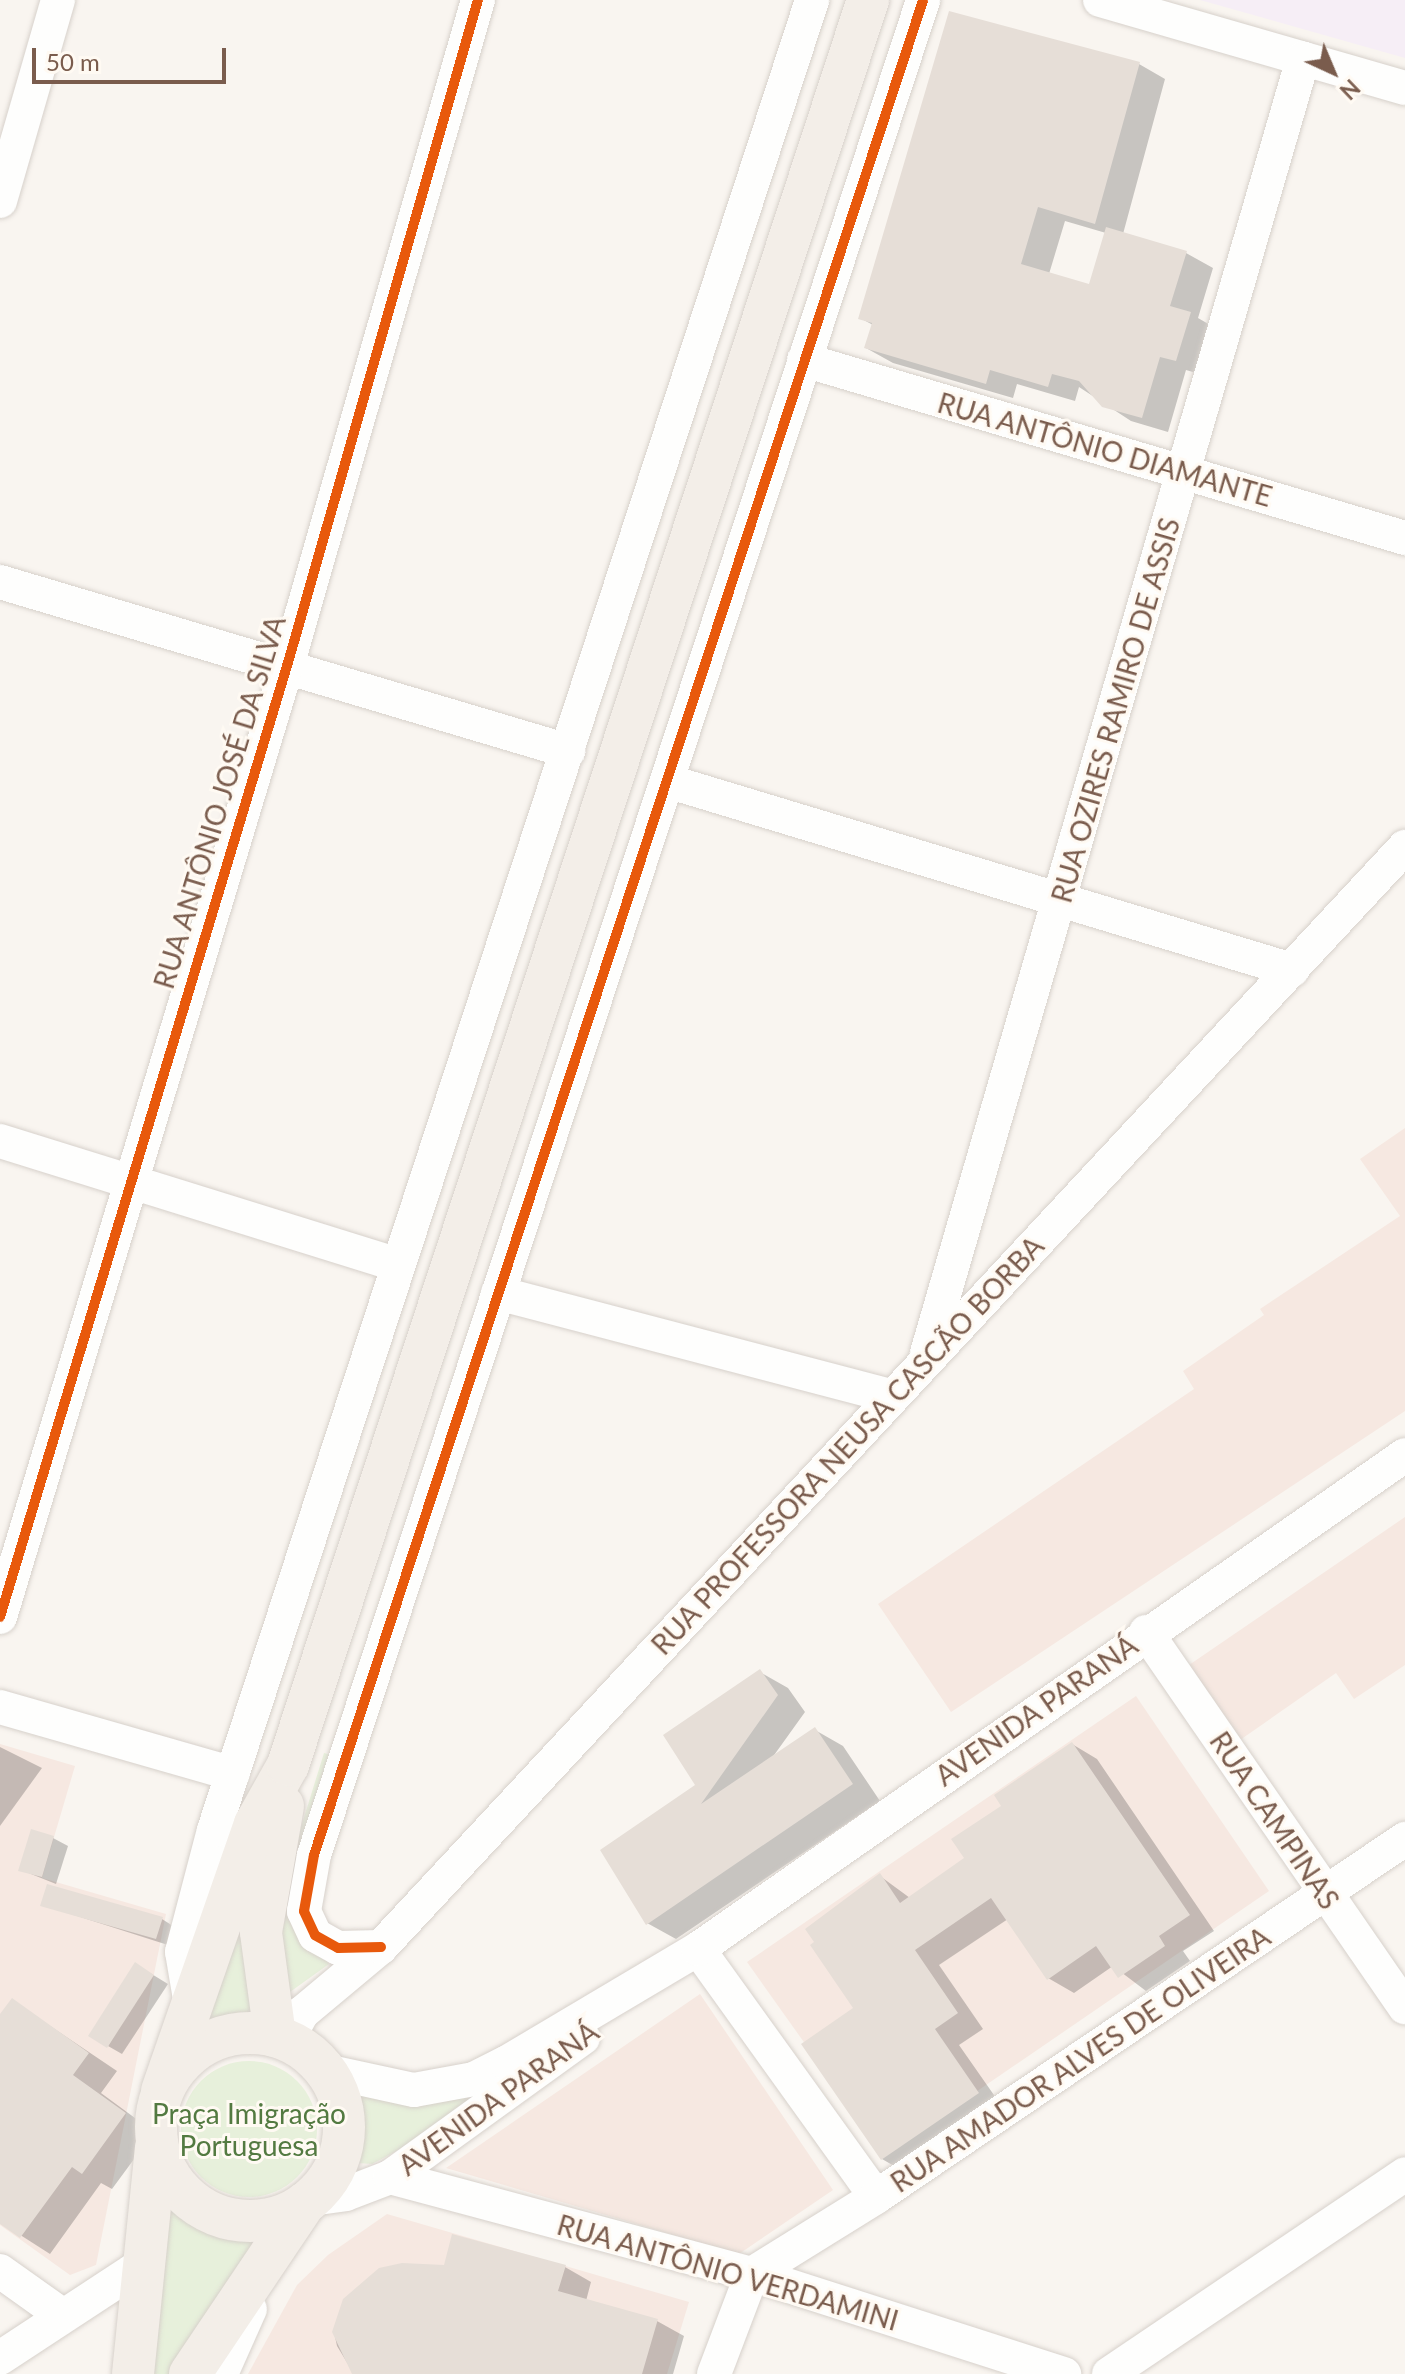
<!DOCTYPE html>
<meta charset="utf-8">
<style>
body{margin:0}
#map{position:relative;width:1405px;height:2374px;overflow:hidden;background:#f9f5f0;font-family:Lato,sans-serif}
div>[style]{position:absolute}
.commercial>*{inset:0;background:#f6e8e1}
.education>*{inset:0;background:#f6eef6}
.green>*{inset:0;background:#e7f0db}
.round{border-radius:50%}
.shadow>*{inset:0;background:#0003}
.building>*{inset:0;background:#e6ded7}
.roads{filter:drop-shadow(0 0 2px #d7d1cb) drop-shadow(0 0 2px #d7d1cb)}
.minor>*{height:34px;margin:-17px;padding:0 17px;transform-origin:17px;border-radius:17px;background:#fefefd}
.major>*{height:42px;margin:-21px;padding:0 21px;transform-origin:21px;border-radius:21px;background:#f3eee8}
.major>.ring{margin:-21px;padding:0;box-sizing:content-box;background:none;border:42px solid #f3eee8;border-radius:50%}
.cycleway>*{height:10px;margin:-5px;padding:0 5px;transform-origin:5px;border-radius:5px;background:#e8590c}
span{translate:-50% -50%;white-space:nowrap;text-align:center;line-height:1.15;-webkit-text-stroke:6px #fffaf3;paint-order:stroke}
.street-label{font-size:28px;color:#7a5c4d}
.park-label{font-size:28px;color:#537a41}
.north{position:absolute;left:1293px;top:32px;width:80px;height:80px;-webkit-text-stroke:6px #fffaf3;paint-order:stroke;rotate:136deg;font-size:22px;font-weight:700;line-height:32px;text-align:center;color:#7a5c4d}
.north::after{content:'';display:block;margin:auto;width:28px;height:36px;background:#7a5c4d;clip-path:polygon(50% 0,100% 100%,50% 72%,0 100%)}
.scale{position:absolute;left:32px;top:48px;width:194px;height:36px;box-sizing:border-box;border:4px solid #7a5c4d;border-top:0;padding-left:10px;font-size:24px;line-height:28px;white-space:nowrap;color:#7a5c4d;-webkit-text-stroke:6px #fffaf3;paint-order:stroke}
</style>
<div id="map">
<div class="commercial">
<i style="clip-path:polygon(1405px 1128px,1405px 1411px,951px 1712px,878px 1604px,1194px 1389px,1183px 1371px,1264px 1315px,1260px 1309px,1400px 1216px,1360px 1159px)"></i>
<i style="clip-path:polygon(1405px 1517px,1405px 1665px,1354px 1699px,1336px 1673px,1240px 1740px,1189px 1665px)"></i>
<i style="clip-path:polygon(1136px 1696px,1269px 1891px,884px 2155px,747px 1962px)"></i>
<i style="clip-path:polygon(0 1744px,75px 1766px,42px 1878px,166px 1914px,96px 2265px,70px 2275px,0 2225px)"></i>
<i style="clip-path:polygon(700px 1994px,833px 2190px,739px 2254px,446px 2168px)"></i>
<i style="clip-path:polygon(387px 2214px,689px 2302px,667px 2374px,248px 2374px,297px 2285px,328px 2255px)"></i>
</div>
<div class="education">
<i style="clip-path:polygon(1200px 0,1405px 0,1405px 58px)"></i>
</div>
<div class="green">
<i style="clip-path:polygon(324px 1753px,334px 1756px,289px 1910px,329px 1964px,290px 1992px,276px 1974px,289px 1866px)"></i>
<i style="clip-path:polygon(264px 1832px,252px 2014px,202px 2027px)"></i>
<i class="round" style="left:181px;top:2061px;width:136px;height:136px"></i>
<i style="clip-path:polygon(511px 2073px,432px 2132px,372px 2164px,358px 2163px,357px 2095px,407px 2104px)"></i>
<i style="clip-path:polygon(168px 2210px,204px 2230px,258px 2240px,171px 2374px,144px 2374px)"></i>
</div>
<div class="shadow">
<i style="clip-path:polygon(evenodd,1139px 64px,1165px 79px,1123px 234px,1186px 253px,1213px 268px,1198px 318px,1217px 329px,1203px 375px,1186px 370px,1168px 432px,1131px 421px,1079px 387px,1075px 401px,1017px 384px,1013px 398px,893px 363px,866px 348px,873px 325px,860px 318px,1139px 64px,1065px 221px,1106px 233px,1091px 286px,1049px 274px,1065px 221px)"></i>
<i style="clip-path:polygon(760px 1672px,788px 1688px,805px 1712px,772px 1758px,815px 1730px,843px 1746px,880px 1801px,676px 1939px,647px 1923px,698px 1786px)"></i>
<i style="clip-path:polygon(1072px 1744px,1097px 1759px,1214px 1931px,1183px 1951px,1190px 1961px,1146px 1991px,1113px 1966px,1074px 1993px,1048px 1978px,1008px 1919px,939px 1965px,983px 2029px,959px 2045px,1003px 2108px,908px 2174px,882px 2159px,856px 2009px,880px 1876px,910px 1898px,967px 1859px,1004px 1806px)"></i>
<i style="clip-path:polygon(0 1747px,42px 1768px,0 1826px)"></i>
<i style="clip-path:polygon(53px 1838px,68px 1846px,56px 1884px,21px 1870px)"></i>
<i style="clip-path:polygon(43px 1905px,162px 1919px,176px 1928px,171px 1946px)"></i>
<i style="clip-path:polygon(150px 1973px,168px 1984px,122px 2054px,108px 2046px)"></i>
<i style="clip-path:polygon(13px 2001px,117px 2071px,101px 2093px,154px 2132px,112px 2189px,101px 2183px,50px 2254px,0 2222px,0 2018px)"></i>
<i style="clip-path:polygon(565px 2267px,591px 2282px,586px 2301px,657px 2321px,684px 2336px,673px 2374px,354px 2374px,337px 2346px,334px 2332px)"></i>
</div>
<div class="building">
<i style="clip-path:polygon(949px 11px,1140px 62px,1095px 224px,1038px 207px,1021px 264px,1089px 284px,1106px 227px,1187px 251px,1170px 306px,1191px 312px,1176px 361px,1160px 357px,1142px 418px,1102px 407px,1079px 381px,1052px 374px,1048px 387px,990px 370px,986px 384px,864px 348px,872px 323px,858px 319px)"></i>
<i style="clip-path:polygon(760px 1669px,778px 1695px,701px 1804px,815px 1727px,853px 1784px,646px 1925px,600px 1850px,695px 1785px,663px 1735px)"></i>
<i style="clip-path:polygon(1072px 1742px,1190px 1915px,1159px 1936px,1165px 1946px,1118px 1978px,1096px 1946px,1047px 1980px,991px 1898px,915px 1950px,958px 2013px,935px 2029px,979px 2093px,881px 2160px,801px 2044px,853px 2008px,810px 1945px,814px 1942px,805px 1929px,880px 1873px,900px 1903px,964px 1858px,951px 1839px,1001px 1806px,994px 1795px)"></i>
<i style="clip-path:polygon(31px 1829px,54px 1836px,42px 1877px,18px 1871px)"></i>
<i style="clip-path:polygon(47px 1884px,163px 1917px,156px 1939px,40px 1906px)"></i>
<i style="clip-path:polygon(135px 1962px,154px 1975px,107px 2048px,88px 2036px)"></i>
<i style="clip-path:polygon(12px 1998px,89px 2053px,73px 2075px,126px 2113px,82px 2174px,72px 2167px,20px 2238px,0 2224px,0 2014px)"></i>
<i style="clip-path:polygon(452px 2234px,566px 2265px,558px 2291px,658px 2319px,642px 2374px,352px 2374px,332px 2332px,343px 2299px,379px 2268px,402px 2263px,444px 2265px)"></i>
</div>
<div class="roads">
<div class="minor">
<i style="left:1100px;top:0;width:317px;rotate:16.1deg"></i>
<i style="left:0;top:201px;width:209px;rotate:-73.9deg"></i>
<i style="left:804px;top:360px;width:627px;rotate:16.5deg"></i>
<i style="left:0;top:582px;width:593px;rotate:16.57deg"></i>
<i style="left:667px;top:781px;width:653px;rotate:16.83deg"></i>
<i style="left:0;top:1141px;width:417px;rotate:17.3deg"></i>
<i style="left:498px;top:1293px;width:407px;rotate:14.7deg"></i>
<i style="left:927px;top:1353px;width:1348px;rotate:-73.8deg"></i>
<i style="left:0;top:1617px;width:993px;rotate:-73.21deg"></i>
<i style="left:287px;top:666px;width:693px;rotate:-74deg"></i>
<i style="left:1146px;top:1632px;width:456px;rotate:55.4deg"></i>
<i style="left:0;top:1707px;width:242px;rotate:16deg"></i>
<i style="left:381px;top:1947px;width:43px;rotate:178.7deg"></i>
<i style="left:338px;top:1948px;width:26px;rotate:-151deg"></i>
<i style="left:315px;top:1935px;width:26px;rotate:-115deg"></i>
<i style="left:304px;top:1911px;width:57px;rotate:-79.9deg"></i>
<i style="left:314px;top:1855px;width:1952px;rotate:-71.82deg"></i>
<i style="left:698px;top:1949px;width:305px;rotate:54.3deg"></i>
<i style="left:191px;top:2005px;width:54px;rotate:-99.6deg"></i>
<i style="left:182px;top:1952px;width:126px;rotate:-75.3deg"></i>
<i style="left:214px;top:1830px;width:1925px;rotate:-71.9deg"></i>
<i style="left:287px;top:2040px;width:31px;rotate:-61deg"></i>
<i style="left:302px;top:2013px;width:103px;rotate:-39.9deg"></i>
<i style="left:381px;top:1947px;width:1503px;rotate:-47.05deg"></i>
<i style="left:326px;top:2071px;width:90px;rotate:12.2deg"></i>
<i style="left:414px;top:2090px;width:61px;rotate:-10.4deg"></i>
<i style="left:474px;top:2079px;width:36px;rotate:-27deg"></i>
<i style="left:506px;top:2063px;width:223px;rotate:-30.7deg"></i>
<i style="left:698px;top:1949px;width:862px;rotate:-34.94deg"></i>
<i style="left:390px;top:2177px;width:375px;rotate:15deg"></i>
<i style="left:752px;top:2274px;width:328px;rotate:17.8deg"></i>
<i style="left:311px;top:2199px;width:35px;rotate:-8deg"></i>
<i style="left:346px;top:2194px;width:47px;rotate:-21.1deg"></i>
<i style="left:390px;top:2177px;width:238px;rotate:-35.8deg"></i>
<i style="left:0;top:2271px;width:77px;rotate:35.5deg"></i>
<i style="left:0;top:2358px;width:175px;rotate:-33.3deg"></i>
<i style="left:221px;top:2374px;width:71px;rotate:-66deg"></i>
<i style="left:714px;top:2374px;width:107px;rotate:-69.2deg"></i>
<i style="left:752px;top:2274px;width:146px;rotate:-31.8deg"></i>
<i style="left:876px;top:2197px;width:639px;rotate:-34.09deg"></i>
<i style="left:1109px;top:2374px;width:357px;rotate:-34deg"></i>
</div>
<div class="major">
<i class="ring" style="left:156px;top:2033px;width:146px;height:146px"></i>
<i style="left:275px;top:2036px;width:105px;rotate:-97.7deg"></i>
<i style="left:261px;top:1932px;width:128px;rotate:-80.1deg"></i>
<i style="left:162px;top:2091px;width:283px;rotate:-70.8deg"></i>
<i style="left:255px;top:1824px;width:68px;rotate:-60.8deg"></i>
<i style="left:288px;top:1765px;width:1858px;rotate:-71.81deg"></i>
<i style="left:133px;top:2374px;width:228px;rotate:-84.2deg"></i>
<i style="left:190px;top:2374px;width:206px;rotate:-56.1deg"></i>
</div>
</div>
<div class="cycleway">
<i style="left:0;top:1617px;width:993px;rotate:-73.21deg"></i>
<i style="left:287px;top:666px;width:693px;rotate:-74deg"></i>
<i style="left:381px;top:1947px;width:43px;rotate:178.7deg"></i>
<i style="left:338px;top:1948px;width:26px;rotate:-151deg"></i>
<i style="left:315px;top:1935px;width:26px;rotate:-115deg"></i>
<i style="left:304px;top:1911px;width:57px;rotate:-79.9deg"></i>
<i style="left:314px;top:1855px;width:1952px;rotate:-71.82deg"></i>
</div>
<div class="street-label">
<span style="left:1105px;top:449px;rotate:16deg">RUA ANTÔNIO DIAMANTE</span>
<span style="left:1115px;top:710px;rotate:-74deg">RUA OZIRES RAMIRO DE ASSIS</span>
<span style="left:219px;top:802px;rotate:-73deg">RUA ANTÔNIO JOSÉ DA SILVA</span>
<span style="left:847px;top:1445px;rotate:-47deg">RUA PROFESSORA NEUSA CASCÃO BORBA</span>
<span style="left:1036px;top:1710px;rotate:-35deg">AVENIDA PARANÁ</span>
<span style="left:1275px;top:1820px;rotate:56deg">RUA CAMPINAS</span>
<span style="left:1080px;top:2059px;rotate:-34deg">RUA AMADOR ALVES DE OLIVEIRA</span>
<span style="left:498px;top:2098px;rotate:-36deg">AVENIDA PARANÁ</span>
<span style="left:728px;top:2272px;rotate:16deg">RUA ANTÔNIO VERDAMINI</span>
</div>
<div class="park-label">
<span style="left:249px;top:2129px">Praça Imigração<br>Portuguesa</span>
</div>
<div class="north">N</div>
<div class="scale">50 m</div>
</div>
